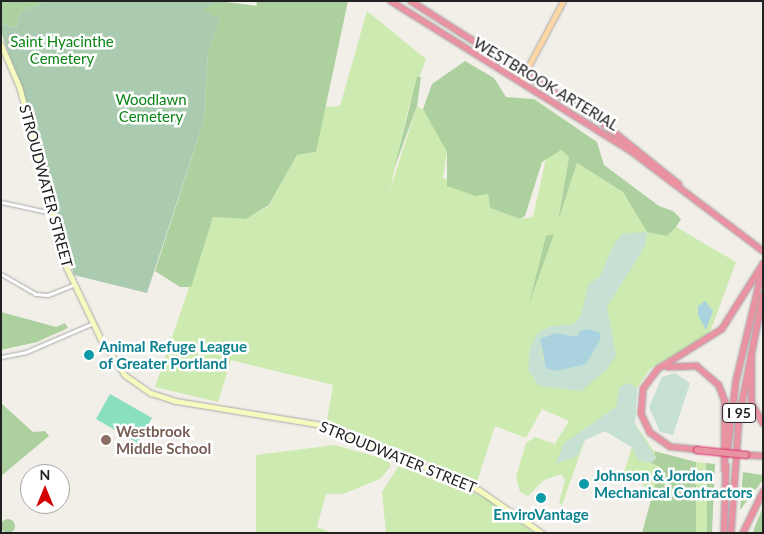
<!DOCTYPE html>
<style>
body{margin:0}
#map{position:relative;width:764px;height:534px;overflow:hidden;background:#f2efe9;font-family:Lato,sans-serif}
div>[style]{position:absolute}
.grass>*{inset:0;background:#cdebb0}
.forest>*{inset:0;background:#add19e}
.round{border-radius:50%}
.wetland>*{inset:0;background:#c6e0d4}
.cemetery>*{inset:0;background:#aacbaf}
.pitch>*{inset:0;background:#88e0be}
.water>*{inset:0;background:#aad3df}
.roads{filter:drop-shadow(0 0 1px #a9a9a9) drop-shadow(0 0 1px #a9a9a9)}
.street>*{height:3px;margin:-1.5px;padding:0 1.5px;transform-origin:1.5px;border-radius:1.5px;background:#fff}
.secondary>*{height:4.5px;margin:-2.25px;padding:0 2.25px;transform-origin:2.25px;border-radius:2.25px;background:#f7fabf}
.primary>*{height:5px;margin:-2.5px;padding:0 2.5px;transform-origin:2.5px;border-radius:2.5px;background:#fcd6a4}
.highway>*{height:5.5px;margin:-2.75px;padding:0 2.75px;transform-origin:2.75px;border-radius:2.75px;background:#e892a2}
.bridges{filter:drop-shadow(0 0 1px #dc2a67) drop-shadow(0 0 1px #dc2a67)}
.highway-bridge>*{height:5.5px;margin:-2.75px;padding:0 2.75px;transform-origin:2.75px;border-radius:2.75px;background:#e892a2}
.dots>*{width:14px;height:14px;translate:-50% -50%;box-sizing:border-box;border:2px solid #fff;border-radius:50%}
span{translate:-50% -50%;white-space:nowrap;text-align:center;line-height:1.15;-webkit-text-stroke:5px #fff;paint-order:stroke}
.shield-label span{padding:1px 4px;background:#fff;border:1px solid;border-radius:4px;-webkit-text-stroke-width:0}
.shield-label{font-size:14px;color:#222;font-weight:700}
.park-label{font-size:15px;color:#0c8416}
.street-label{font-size:15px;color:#222}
.culture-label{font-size:15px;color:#0d838f;font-weight:700}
.left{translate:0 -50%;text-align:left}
.education-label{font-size:15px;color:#785e54;font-weight:700}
.frame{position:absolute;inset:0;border:2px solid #222;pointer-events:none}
.north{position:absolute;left:20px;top:464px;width:50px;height:50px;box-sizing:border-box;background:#fff;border:1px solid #a7a7a7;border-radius:50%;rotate:0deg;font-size:14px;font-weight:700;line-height:20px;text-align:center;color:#222}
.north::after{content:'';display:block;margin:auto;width:18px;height:22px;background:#d40000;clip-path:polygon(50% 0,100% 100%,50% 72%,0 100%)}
</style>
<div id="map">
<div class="grass">
<i style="clip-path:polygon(367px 11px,426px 59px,408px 109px,390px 190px,417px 106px,429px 113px,447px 152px,443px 178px,488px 194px,490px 208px,520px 219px,533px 217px,546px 158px,561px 150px,569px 157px,558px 220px,577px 163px,623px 192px,647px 232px,667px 236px,676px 227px,736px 262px,709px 335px,650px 369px,637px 388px,635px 424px,654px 451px,656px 458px,652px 463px,660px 467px,655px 494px,624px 472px,632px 447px,605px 431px,585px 440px,562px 505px,559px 503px,565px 480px,561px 474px,544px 480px,528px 496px,520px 492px,516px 477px,526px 443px,535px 437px,555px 444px,569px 421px,542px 409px,526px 438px,495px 426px,477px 482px,327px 420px,333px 385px,231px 360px,218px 402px,155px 387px,213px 217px,246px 219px,269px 206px,297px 155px,316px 152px,323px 107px,340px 106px)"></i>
<i style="clip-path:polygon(335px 445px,388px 460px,391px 466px,380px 479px,343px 494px,326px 494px,317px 527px,332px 533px,256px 533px,256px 455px)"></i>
<i style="clip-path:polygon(401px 462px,486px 498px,533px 532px,386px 533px,382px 492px)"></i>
<i style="clip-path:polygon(696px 462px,706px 463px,707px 533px,696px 533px)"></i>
</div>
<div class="forest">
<i style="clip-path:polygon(1px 1px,46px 1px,20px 12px,16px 28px,1px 24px)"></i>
<i style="clip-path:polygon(218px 1px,257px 6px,256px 1px,348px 1px,316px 152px,297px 155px,269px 205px,246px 219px,213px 217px,191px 287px,180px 287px,155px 271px,204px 120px,208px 52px,220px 19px,202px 10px)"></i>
<i style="clip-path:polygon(465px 61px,494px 78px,506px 97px,534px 99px,597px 142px,604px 165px,659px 206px,673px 211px,681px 219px,676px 227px,667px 236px,647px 232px,623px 192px,577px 163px,558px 221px,569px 157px,561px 150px,542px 162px,525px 216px,520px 219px,490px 208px,488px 194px,476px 196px,447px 186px,447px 152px,423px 109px,432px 84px)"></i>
<i style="clip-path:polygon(417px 77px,421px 77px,417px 106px,394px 169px)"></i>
<i style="clip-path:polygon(554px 234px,529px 304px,546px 236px)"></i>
<i style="clip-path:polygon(1px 312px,56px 327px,65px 323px,68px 328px,37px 342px,1px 350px)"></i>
<i style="clip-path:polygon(1px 403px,33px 432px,45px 431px,49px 436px,1px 476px)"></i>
<i style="clip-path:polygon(654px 451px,696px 462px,696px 533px,642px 533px,660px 467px,651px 463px,656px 458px)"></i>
<i style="clip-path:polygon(706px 463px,715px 464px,712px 533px,707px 533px)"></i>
<i style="clip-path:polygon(743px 472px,763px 475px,763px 480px,740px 510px)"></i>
<i style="clip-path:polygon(763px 507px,763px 533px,753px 533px,755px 526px)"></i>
<i class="round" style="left:1px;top:519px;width:14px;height:14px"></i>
</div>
<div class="wetland">
<i style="clip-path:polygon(evenodd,647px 232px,645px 246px,607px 307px,616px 356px,606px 370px,581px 391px,539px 386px,528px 369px,530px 349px,537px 334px,549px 327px,574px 324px,581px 315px,588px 285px,600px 276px,614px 244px,623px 234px,647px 232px,556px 334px,563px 337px,600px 340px,586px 364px,543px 361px,540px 339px,556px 334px)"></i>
<i style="clip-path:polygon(675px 373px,690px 383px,673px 435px,660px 432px,649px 407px,662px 377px)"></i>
<i style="clip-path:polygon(630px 383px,637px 388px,635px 424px,656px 458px,651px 463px,638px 460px,632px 447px,605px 431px,585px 440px,577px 456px,556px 464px,564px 443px,616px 407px,620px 386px)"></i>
</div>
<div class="cemetery">
<i style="clip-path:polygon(46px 1px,218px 1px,203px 10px,220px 19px,208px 52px,204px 120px,147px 293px,74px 275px,34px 124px,1px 32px,1px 24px,16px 28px,20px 12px)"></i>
</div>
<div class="pitch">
<i style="clip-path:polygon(110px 394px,152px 418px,137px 443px,96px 419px)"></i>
</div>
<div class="water">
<i style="clip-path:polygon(705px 301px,713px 311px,706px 330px,698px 315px,698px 306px)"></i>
<i style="clip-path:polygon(589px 329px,600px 333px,600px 340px,586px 364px,556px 371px,546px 368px,540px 339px,556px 333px,577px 337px,580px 331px)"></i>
</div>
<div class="roads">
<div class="street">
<i style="left:1px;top:202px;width:52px;rotate:12.2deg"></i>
<i style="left:1px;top:274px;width:39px;rotate:30deg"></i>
<i style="left:35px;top:294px;width:13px;rotate:4deg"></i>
<i style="left:48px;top:295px;width:29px;rotate:-22deg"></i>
<i style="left:1px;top:357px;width:25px;rotate:-11deg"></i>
<i style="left:26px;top:352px;width:73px;rotate:-23.4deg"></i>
</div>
<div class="secondary">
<i style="left:1px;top:44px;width:48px;rotate:66.6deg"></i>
<i style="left:20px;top:88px;width:186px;rotate:75.4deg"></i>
<i style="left:67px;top:268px;width:79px;rotate:64.4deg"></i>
<i style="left:101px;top:339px;width:43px;rotate:56.3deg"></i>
<i style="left:125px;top:375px;width:32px;rotate:35deg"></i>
<i style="left:151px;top:393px;width:26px;rotate:18deg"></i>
<i style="left:176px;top:401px;width:155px;rotate:9.3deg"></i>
<i style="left:329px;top:426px;width:163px;rotate:23.1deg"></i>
<i style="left:479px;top:490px;width:76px;rotate:34.3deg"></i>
</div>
<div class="primary">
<i style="left:520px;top:82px;width:92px;rotate:-62deg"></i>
</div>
<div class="highway">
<i style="left:391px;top:1px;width:283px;rotate:32deg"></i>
<i style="left:631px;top:151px;width:166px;rotate:37.1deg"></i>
<i style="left:411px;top:1px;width:229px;rotate:32.5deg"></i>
<i style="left:604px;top:124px;width:96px;rotate:38.7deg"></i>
<i style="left:752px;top:356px;width:47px;rotate:90deg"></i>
<i style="left:752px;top:403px;width:23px;rotate:61deg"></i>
<i style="left:668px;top:367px;width:29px;rotate:-2deg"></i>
<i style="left:697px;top:366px;width:29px;rotate:41deg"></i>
<i style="left:719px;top:385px;width:17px;rotate:69deg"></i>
<i style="left:725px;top:401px;width:69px;rotate:90deg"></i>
<i style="left:697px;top:450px;width:27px;rotate:-174deg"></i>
<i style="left:670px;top:447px;width:24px;rotate:-145deg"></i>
<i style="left:650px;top:433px;width:21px;rotate:-115deg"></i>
<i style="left:641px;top:414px;width:25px;rotate:-85deg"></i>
<i style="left:643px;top:389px;width:25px;rotate:-53deg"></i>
<i style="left:658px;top:369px;width:75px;rotate:-32deg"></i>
<i style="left:722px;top:329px;width:77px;rotate:-57.8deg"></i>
<i style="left:727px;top:455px;width:75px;rotate:-83.1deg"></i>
<i style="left:736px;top:381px;width:116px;rotate:-76.6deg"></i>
<i style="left:746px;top:455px;width:17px;rotate:3deg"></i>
<i style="left:724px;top:533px;width:67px;rotate:-88.3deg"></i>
<i style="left:731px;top:533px;width:115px;rotate:-86deg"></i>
<i style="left:739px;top:418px;width:124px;rotate:-78.9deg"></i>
<i style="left:743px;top:533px;width:46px;rotate:-64deg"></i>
</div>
</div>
<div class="bridges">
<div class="highway-bridge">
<i style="left:697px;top:450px;width:49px;rotate:5.8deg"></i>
</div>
</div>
<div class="dots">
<i style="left:89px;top:355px;background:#0f9aa8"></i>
<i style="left:106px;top:440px;background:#8d6e63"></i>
<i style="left:584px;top:484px;background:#0f9aa8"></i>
<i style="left:541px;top:498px;background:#0f9aa8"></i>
</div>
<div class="shield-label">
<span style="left:739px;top:413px">I 95</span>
</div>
<div class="park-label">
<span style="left:62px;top:50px">Saint Hyacinthe<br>Cemetery</span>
<span style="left:151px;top:108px">Woodlawn<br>Cemetery</span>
</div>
<div class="street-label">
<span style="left:546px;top:84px;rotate:31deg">WESTBROOK ARTERIAL</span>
<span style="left:46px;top:186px;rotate:75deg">STROUDWATER STREET</span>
<span style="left:398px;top:457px;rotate:22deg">STROUDWATER STREET</span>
</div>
<div class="culture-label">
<span class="left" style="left:99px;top:355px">Animal Refuge League<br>of Greater Portland</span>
<span class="left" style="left:594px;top:484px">Johnson &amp; Jordon<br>Mechanical Contractors</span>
<span style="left:541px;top:515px">EnviroVantage</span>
</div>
<div class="education-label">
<span class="left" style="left:116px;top:440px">Westbrook<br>Middle School</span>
</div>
<div class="frame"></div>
<div class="north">N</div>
</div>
